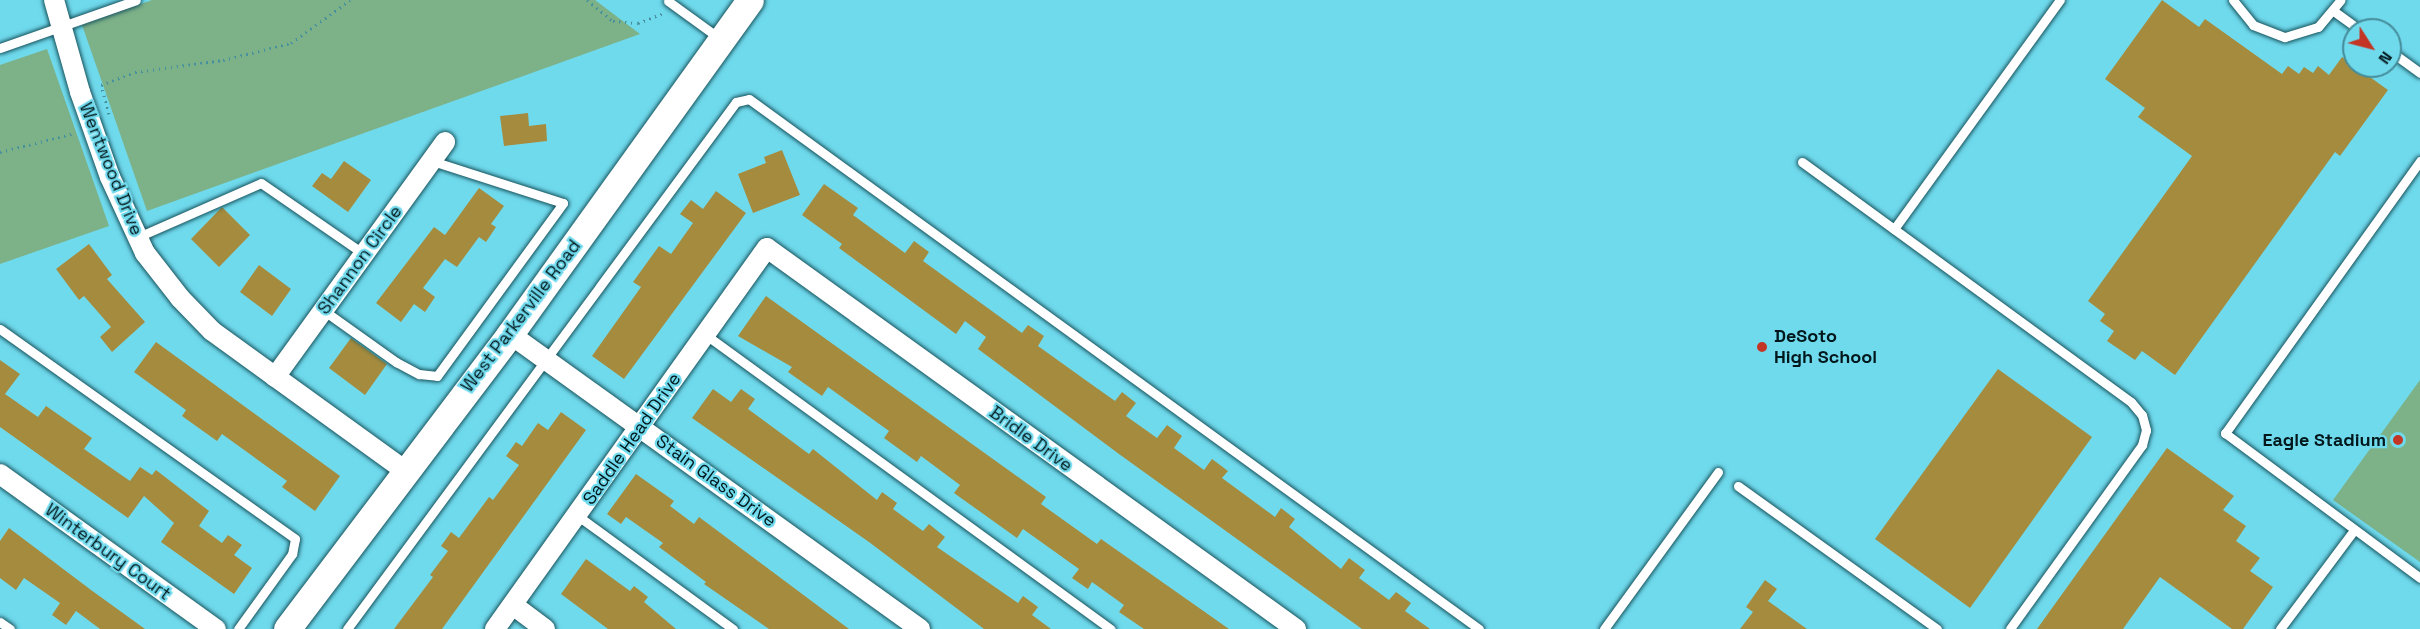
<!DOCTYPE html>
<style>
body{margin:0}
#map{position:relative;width:2420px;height:629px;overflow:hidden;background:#70daed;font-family:"Space Grotesk",sans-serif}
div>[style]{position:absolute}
.green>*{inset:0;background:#7db188}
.building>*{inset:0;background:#a58b3d}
.path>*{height:3px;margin-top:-1.5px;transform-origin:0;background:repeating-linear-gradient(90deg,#47919e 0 1.5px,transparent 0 6px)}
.roads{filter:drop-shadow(0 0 2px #18535d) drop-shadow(0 0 2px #18535d)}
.service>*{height:9px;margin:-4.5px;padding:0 4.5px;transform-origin:4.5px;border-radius:4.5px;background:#fff}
.minor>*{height:20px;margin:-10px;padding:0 10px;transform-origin:10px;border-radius:10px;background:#fff}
.secondary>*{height:27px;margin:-13.5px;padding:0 13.5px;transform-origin:13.5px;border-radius:13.5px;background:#fff}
.dots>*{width:16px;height:16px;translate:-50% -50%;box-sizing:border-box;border:3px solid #70daed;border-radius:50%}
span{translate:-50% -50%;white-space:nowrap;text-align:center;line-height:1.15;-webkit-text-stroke:4.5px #70daed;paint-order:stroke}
.street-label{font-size:18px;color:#02171b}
.poi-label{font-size:18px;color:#02171b;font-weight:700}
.left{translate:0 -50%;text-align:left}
.right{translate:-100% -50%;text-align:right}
.north{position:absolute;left:2342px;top:18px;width:60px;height:60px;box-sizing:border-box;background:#70daed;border:2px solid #448c99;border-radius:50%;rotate:126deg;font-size:16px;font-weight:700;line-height:24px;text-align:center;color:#02171b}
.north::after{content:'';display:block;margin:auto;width:21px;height:27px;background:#c33625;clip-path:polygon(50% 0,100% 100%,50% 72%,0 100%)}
</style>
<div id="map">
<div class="green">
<i style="clip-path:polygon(152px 0,595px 0,640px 34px,147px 211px,82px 25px)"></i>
<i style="clip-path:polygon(47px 49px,109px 226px,0 264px,0 65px)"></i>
<i style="clip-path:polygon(2420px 380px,2420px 562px,2333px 500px)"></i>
</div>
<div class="building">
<i style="clip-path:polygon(2162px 0,2199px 27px,2205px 19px,2282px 74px,2288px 66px,2299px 74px,2304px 67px,2313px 73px,2318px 66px,2329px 75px,2342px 57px,2388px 90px,2340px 156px,2335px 152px,2175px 375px,2142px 351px,2135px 360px,2107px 341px,2114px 331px,2100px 321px,2105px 314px,2088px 301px,2192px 156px,2138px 117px,2145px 108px,2105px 79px)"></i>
<i style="clip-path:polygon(528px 113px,529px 126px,546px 124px,547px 141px,504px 146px,500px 116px)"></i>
<i style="clip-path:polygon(782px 150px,800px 195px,753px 213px,738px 174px,766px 163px,764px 157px)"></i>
<i style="clip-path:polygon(344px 161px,371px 180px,348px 212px,312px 186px,322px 173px,331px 179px)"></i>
<i style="clip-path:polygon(824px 184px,858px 208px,853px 215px,905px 253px,914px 241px,929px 252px,923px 261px,1022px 333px,1028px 325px,1044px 336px,1038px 346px,1091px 384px,1115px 401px,1122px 392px,1136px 403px,1126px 416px,1157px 438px,1167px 425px,1182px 436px,1174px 448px,1204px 470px,1212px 459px,1228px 471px,1222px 478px,1275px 517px,1281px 508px,1295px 519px,1289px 527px,1341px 569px,1349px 558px,1365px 570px,1359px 578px,1389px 600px,1396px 592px,1411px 603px,1405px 611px,1430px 629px,1362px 629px,1119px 454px,978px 349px,986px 337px,965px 321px,956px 334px,839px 248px,842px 244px,802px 215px)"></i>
<i style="clip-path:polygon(479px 188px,504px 206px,491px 224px,496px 227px,486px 242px,479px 237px,457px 267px,445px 259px,423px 288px,435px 297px,425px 312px,414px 304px,401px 322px,376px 303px,434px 227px,445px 235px)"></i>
<i style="clip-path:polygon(716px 191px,746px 213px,624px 379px,592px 356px,641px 287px,633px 282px,659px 246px,671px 254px,693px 223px,680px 214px,691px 200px,703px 209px)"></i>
<i style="clip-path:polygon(222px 207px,250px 235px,219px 267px,191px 239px)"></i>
<i style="clip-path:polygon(89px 244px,112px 275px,107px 279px,145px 322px,112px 352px,100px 337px,111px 327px,84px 296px,79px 300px,56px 269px)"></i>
<i style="clip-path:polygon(259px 265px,291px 289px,272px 316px,240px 292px)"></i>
<i style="clip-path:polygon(766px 296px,1046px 497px,1041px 504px,1097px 544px,1101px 539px,1229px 629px,1144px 629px,1119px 612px,1124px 605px,1092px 582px,1088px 589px,1072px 578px,1079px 569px,1023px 529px,1017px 538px,954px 493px,960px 485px,921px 456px,917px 462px,884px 438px,889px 431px,828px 387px,822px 396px,788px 372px,792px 367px,738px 336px)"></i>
<i style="clip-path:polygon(351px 338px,387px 364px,365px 395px,329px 368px)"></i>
<i style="clip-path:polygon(156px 342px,340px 476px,315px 511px,282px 487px,287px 481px,222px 434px,217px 441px,182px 416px,186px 410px,134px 372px)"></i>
<i style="clip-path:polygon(0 360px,20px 374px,5px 394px,38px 417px,46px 406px,92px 438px,84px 449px,130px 481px,140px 467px,152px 475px,156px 470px,209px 511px,199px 526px,222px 543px,228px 535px,242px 545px,234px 555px,252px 568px,234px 594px,161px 542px,174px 523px,144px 496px,128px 518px,0 427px)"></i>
<i style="clip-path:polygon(1998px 369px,2092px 437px,1970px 608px,1875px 539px)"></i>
<i style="clip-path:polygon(713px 389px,731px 402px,741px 389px,755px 399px,748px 409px,809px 454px,813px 449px,877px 500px,882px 492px,897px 503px,893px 509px,923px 531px,929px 524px,945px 537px,937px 547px,1018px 603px,1023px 596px,1038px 607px,1032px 615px,1051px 629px,984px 629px,869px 542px,692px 418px)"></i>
<i style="clip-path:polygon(561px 412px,586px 430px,442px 629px,394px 629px,433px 577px,430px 575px,448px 551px,441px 546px,451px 532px,459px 538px,489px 497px,493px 500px,519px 465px,506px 456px,516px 442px,522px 446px,538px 423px,548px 430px)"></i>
<i style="clip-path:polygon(2167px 448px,2234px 496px,2223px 510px,2246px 526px,2236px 541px,2260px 558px,2250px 571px,2273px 587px,2243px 629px,2232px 629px,2160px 577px,2123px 629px,2037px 629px)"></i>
<i style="clip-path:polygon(636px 474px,674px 501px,670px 506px,694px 524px,699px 517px,849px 629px,769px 629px,704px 584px,706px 582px,659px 547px,663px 543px,626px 517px,621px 524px,607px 514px)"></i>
<i style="clip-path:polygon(9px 528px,91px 590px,145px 629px,100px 629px,76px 611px,66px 625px,52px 615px,60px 603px,24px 578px,16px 590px,0 578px,0 541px)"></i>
<i style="clip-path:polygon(586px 559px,630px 591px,634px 586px,648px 597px,644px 602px,676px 629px,608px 629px,561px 594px)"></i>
<i style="clip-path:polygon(1765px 580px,1777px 589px,1768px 601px,1807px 629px,1740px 629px,1753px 612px,1746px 607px)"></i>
</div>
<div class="path">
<i style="left:587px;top:0;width:33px;rotate:39deg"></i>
<i style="left:613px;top:21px;width:25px;rotate:5deg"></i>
<i style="left:638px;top:23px;width:28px;rotate:-21deg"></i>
<i style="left:109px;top:114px;width:30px;rotate:-105deg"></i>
<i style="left:101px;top:85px;width:36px;rotate:-21deg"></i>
<i style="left:135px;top:72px;width:89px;rotate:-7.8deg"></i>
<i style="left:223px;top:60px;width:70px;rotate:-14deg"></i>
<i style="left:291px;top:43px;width:73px;rotate:-36.1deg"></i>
<i style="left:0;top:152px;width:77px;rotate:-14.2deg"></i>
</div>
<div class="roads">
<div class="service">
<i style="left:2233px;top:0;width:32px;rotate:51deg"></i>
<i style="left:2253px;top:25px;width:34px;rotate:21deg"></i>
<i style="left:2285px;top:37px;width:34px;rotate:-17deg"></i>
<i style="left:2318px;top:27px;width:35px;rotate:-50deg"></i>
<i style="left:668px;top:1px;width:63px;rotate:36deg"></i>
<i style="left:2335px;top:12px;width:31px;rotate:36deg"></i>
<i style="left:0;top:48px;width:144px;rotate:-19.4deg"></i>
<i style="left:2390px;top:51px;width:37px;rotate:36deg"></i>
<i style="left:2420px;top:161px;width:335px;rotate:125.6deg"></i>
<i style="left:2225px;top:433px;width:243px;rotate:36.6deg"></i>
<i style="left:1802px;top:162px;width:407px;rotate:36.1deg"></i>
<i style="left:2131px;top:402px;width:17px;rotate:50deg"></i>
<i style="left:2142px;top:415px;width:16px;rotate:75deg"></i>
<i style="left:2146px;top:430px;width:16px;rotate:105deg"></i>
<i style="left:2142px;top:445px;width:226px;rotate:125.7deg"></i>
<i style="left:1894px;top:229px;width:283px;rotate:-54.1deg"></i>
<i style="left:138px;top:237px;width:134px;rotate:-23.7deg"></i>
<i style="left:261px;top:183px;width:125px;rotate:34.6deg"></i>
<i style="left:323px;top:310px;width:90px;rotate:35.5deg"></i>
<i style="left:396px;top:362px;width:26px;rotate:28deg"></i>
<i style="left:419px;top:374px;width:18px;rotate:6deg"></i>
<i style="left:437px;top:376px;width:214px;rotate:-53.9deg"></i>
<i style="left:563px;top:203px;width:138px;rotate:-162.2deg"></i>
<i style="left:0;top:329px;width:362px;rotate:35.4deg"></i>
<i style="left:295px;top:539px;width:15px;rotate:101deg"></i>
<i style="left:292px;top:554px;width:92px;rotate:125.8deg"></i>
<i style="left:706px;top:335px;width:500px;rotate:36deg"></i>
<i style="left:1738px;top:486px;width:245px;rotate:35.7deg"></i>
<i style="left:578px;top:516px;width:192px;rotate:36.1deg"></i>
<i style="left:0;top:622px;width:12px;rotate:35deg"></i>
<i style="left:347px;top:629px;width:655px;rotate:-53.57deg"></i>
<i style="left:736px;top:102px;width:13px;rotate:-13deg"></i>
<i style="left:749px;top:99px;width:902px;rotate:35.98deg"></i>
<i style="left:1604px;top:629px;width:194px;rotate:-54deg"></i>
<i style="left:2280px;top:629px;width:124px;rotate:-53.2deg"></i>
</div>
<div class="minor">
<i style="left:54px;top:0;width:96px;rotate:74.2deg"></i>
<i style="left:80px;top:92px;width:90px;rotate:70.6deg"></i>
<i style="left:110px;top:177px;width:84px;rotate:65.3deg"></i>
<i style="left:145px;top:253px;width:57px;rotate:52.1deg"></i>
<i style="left:180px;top:298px;width:46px;rotate:45.9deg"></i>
<i style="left:212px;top:331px;width:237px;rotate:35.9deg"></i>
<i style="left:510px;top:334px;width:505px;rotate:35.74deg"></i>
<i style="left:275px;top:377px;width:290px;rotate:-54.1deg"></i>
<i style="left:0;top:474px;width:266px;rotate:35.7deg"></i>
<i style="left:513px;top:605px;width:40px;rotate:37deg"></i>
<i style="left:495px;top:629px;width:468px;rotate:-54.5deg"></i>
<i style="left:767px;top:248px;width:652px;rotate:35.76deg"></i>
</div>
<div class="secondary">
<i style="left:287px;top:629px;width:370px;rotate:-52.9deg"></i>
<i style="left:510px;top:334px;width:411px;rotate:-54.3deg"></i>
</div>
</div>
<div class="dots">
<i style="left:1762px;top:347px;background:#c33625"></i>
<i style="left:2398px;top:440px;background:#c33625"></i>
</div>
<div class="street-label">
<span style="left:111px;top:169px;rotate:68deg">Wentwood Drive</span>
<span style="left:360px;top:260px;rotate:-54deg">Shannon Circle</span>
<span style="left:521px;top:316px;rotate:-53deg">West Parkerville Road</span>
<span style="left:632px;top:439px;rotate:-55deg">Saddle Head Drive</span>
<span style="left:1031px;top:439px;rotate:36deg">Bridle Drive</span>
<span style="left:716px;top:481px;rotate:36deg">Stain Glass Drive</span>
<span style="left:108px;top:552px;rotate:36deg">Winterbury Court</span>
</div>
<div class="poi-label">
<span class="left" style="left:1774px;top:347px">DeSoto<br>High School</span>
<span class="right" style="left:2386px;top:440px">Eagle Stadium</span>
</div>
<div class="north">N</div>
</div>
